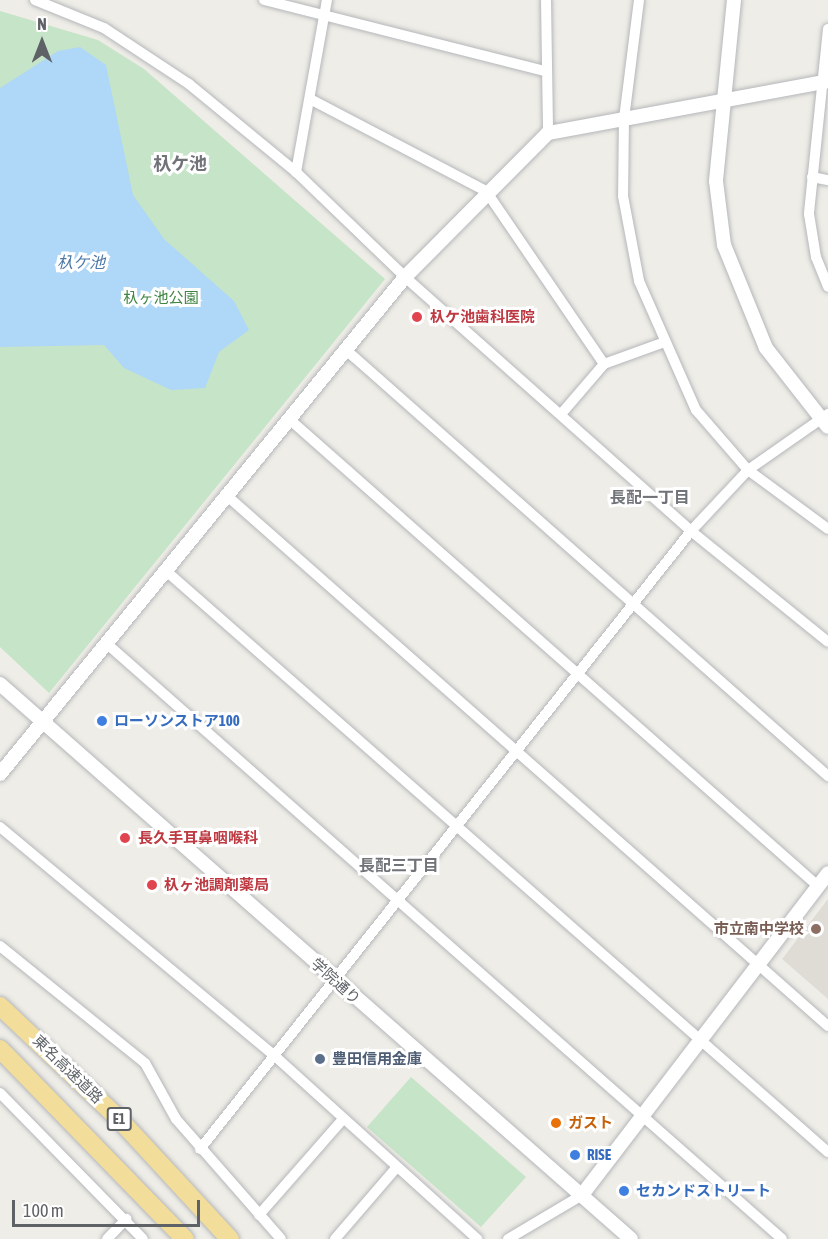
<!DOCTYPE html>
<meta charset="utf-8">
<style>
body{margin:0}
#map{position:relative;width:828px;height:1239px;overflow:hidden;background:#efede7;font-family:"Asap Condensed","Noto Sans JP",sans-serif}
div>[style]{position:absolute}
.education>*{inset:0;background:#dfdcd5}
.green>*{inset:0;background:#c6e4c7}
.water>*{inset:0;background:#afd7f7}
.roads{filter:drop-shadow(0 0 2px #b4b7ba) drop-shadow(0 0 2px #b4b7ba)}
.street>*{height:10px;margin:-5px;padding:0 5px;transform-origin:5px;border-radius:5px;background:#fff}
.secondary>*{height:14px;margin:-7px;padding:0 7px;transform-origin:7px;border-radius:7px;background:#fff}
.highway>*{height:18px;margin:-9px;padding:0 9px;transform-origin:9px;border-radius:9px;background:#f3dd9a}
.dots>*{width:16px;height:16px;translate:-50% -50%;box-sizing:border-box;border:3px solid #fff;border-radius:50%}
span{translate:-50% -50%;white-space:nowrap;text-align:center;line-height:1.15;-webkit-text-stroke:6px #fff;paint-order:stroke}
.shield-label span{padding:2px 4px;background:#fff;border:2px solid;border-radius:4px;-webkit-text-stroke-width:0}
.shield-label{font-size:14px;color:#5e6266;font-weight:700}
.park-label{font-size:15px;color:#3f8443}
.health-label{font-size:15px;color:#be3a42;font-weight:700}
.left{translate:0 -50%;text-align:left}
.shop-label{font-size:15px;color:#366cbe;font-weight:700}
.education-label{font-size:15px;color:#785e54;font-weight:700}
.right{translate:-100% -50%;text-align:right}
.street-label{font-size:15px;color:#5e6266}
.service-label{font-size:15px;color:#4e5e75;font-weight:700}
.food-label{font-size:15px;color:#c56008;font-weight:700}
.water-label{font-size:16px;color:#4c78a8;font-style:italic}
.neighbourhood-label{font-size:16px;color:#707378;font-weight:700}
.quarter-label{font-size:18px;color:#707378;font-weight:700}
.north{position:absolute;left:12px;top:12px;width:60px;height:60px;-webkit-text-stroke:4px #fff;paint-order:stroke;rotate:0deg;font-size:16px;font-weight:700;line-height:24px;text-align:center;color:#5e6266}
.north::after{content:'';display:block;margin:auto;width:21px;height:27px;background:#5e6266;clip-path:polygon(50% 0,100% 100%,50% 72%,0 100%)}
.scale{position:absolute;left:12px;top:1200px;width:188px;height:27px;box-sizing:border-box;border:3px solid #5e6266;border-top:0;padding-left:8px;font-size:18px;line-height:21px;white-space:nowrap;color:#5e6266;-webkit-text-stroke:4px #fff;paint-order:stroke}
</style>
<div id="map">
<div class="education">
<i style="clip-path:polygon(828px 899px,828px 999px,782px 959px)"></i>
</div>
<div class="green">
<i style="clip-path:polygon(0 11px,98px 40px,144px 69px,385px 279px,49px 693px,0 647px)"></i>
<i style="clip-path:polygon(411px 1077px,526px 1177px,481px 1227px,367px 1127px)"></i>
</div>
<div class="water">
<i style="clip-path:polygon(80px 47px,106px 65px,133px 195px,164px 239px,234px 301px,249px 330px,219px 352px,205px 388px,171px 390px,124px 368px,104px 345px,0 347px,0 88px,58px 51px)"></i>
</div>
<div class="roads">
<div class="street">
<i style="left:35px;top:0;width:74px;rotate:22.1deg"></i>
<i style="left:104px;top:28px;width:102px;rotate:33.4deg"></i>
<i style="left:189px;top:84px;width:139px;rotate:39.4deg"></i>
<i style="left:296px;top:172px;width:151px;rotate:43.9deg"></i>
<i style="left:405px;top:277px;width:383px;rotate:41.6deg"></i>
<i style="left:691px;top:531px;width:176px;rotate:39deg"></i>
<i style="left:264px;top:0;width:290px;rotate:14.2deg"></i>
<i style="left:546px;top:0;width:133px;rotate:89.1deg"></i>
<i style="left:639px;top:0;width:119px;rotate:97.2deg"></i>
<i style="left:624px;top:118px;width:78px;rotate:90.7deg"></i>
<i style="left:623px;top:196px;width:86px;rotate:79.3deg"></i>
<i style="left:639px;top:281px;width:141px;rotate:66.2deg"></i>
<i style="left:696px;top:410px;width:79px;rotate:49.1deg"></i>
<i style="left:748px;top:470px;width:99px;rotate:36.4deg"></i>
<i style="left:828px;top:29px;width:186px;rotate:95.9deg"></i>
<i style="left:809px;top:214px;width:44px;rotate:80.8deg"></i>
<i style="left:816px;top:257px;width:32px;rotate:68deg"></i>
<i style="left:310px;top:99px;width:199px;rotate:27.6deg"></i>
<i style="left:486px;top:191px;width:209px;rotate:55.7deg"></i>
<i style="left:296px;top:172px;width:175px;rotate:-79.8deg"></i>
<i style="left:812px;top:177px;width:16px;rotate:11deg"></i>
<i style="left:345px;top:349px;width:645px;rotate:41.48deg"></i>
<i style="left:562px;top:413px;width:65px;rotate:-49.4deg"></i>
<i style="left:604px;top:364px;width:62px;rotate:-19.9deg"></i>
<i style="left:288px;top:418px;width:707px;rotate:41.45deg"></i>
<i style="left:225px;top:494px;width:804px;rotate:41.42deg"></i>
<i style="left:165px;top:570px;width:882px;rotate:41.28deg"></i>
<i style="left:106px;top:643px;width:901px;rotate:41.4deg"></i>
<i style="left:0;top:827px;width:361px;rotate:39.8deg"></i>
<i style="left:277px;top:1058px;width:270px;rotate:42.1deg"></i>
<i style="left:0;top:946px;width:186px;rotate:38.9deg"></i>
<i style="left:145px;top:1063px;width:64px;rotate:61deg"></i>
<i style="left:176px;top:1119px;width:159px;rotate:48.8deg"></i>
<i style="left:0;top:1093px;width:204px;rotate:45.6deg"></i>
<i style="left:200px;top:1149px;width:789px;rotate:-51.53deg"></i>
<i style="left:691px;top:531px;width:83px;rotate:-46.9deg"></i>
<i style="left:748px;top:470px;width:98px;rotate:-35deg"></i>
<i style="left:259px;top:1215px;width:128px;rotate:-48.8deg"></i>
<i style="left:107px;top:1239px;width:28px;rotate:-46deg"></i>
<i style="left:335px;top:1239px;width:94px;rotate:-49.3deg"></i>
<i style="left:508px;top:1239px;width:86px;rotate:-30.7deg"></i>
</div>
<div class="secondary">
<i style="left:734px;top:0;width:182px;rotate:95.7deg"></i>
<i style="left:716px;top:181px;width:64px;rotate:82.9deg"></i>
<i style="left:724px;top:245px;width:111px;rotate:67.8deg"></i>
<i style="left:766px;top:348px;width:100px;rotate:51.9deg"></i>
<i style="left:0;top:684px;width:840px;rotate:41.33deg"></i>
<i style="left:0;top:774px;width:641px;rotate:-50.82deg"></i>
<i style="left:405px;top:277px;width:203px;rotate:-45.2deg"></i>
<i style="left:548px;top:133px;width:285px;rotate:-10.5deg"></i>
<i style="left:582px;top:1195px;width:405px;rotate:-52.6deg"></i>
</div>
<div class="highway">
<i style="left:0;top:1006px;width:166px;rotate:43.5deg"></i>
<i style="left:120px;top:1120px;width:162px;rotate:47.3deg"></i>
<i style="left:0;top:1049px;width:265px;rotate:45.8deg"></i>
</div>
</div>
<div class="dots">
<i style="left:417px;top:317px;background:#e0444e"></i>
<i style="left:102px;top:721px;background:#3f7fe0"></i>
<i style="left:125px;top:838px;background:#e0444e"></i>
<i style="left:152px;top:885px;background:#e0444e"></i>
<i style="left:816px;top:929px;background:#8d6e63"></i>
<i style="left:320px;top:1059px;background:#5c6f8a"></i>
<i style="left:556px;top:1123px;background:#e8710a"></i>
<i style="left:575px;top:1155px;background:#3f7fe0"></i>
<i style="left:624px;top:1191px;background:#3f7fe0"></i>
</div>
<div class="shield-label">
<span style="left:119px;top:1119px">E1</span>
</div>
<div class="park-label">
<span style="left:161px;top:298px">杁ヶ池公園</span>
</div>
<div class="health-label">
<span class="left" style="left:430px;top:317px">杁ケ池歯科医院</span>
<span class="left" style="left:138px;top:838px">長久手耳鼻咽喉科</span>
<span class="left" style="left:164px;top:885px">杁ヶ池調剤薬局</span>
</div>
<div class="shop-label">
<span class="left" style="left:114px;top:721px">ローソンストア100</span>
<span class="left" style="left:587px;top:1155px">RISE</span>
<span class="left" style="left:636px;top:1191px">セカンドストリート</span>
</div>
<div class="education-label">
<span class="right" style="left:804px;top:929px">市立南中学校</span>
</div>
<div class="street-label">
<span style="left:336px;top:981px;rotate:42deg">学院通り</span>
<span style="left:68px;top:1069px;rotate:44deg">東名高速道路</span>
</div>
<div class="service-label">
<span class="left" style="left:332px;top:1059px">豊田信用金庫</span>
</div>
<div class="food-label">
<span class="left" style="left:568px;top:1123px">ガスト</span>
</div>
<div class="water-label">
<span style="left:81px;top:262px">杁ケ池</span>
</div>
<div class="neighbourhood-label">
<span style="left:650px;top:497px">長配一丁目</span>
<span style="left:399px;top:865px">長配三丁目</span>
</div>
<div class="quarter-label">
<span style="left:180px;top:164px">杁ケ池</span>
</div>
<div class="north">N</div>
<div class="scale">100 m</div>
</div>
